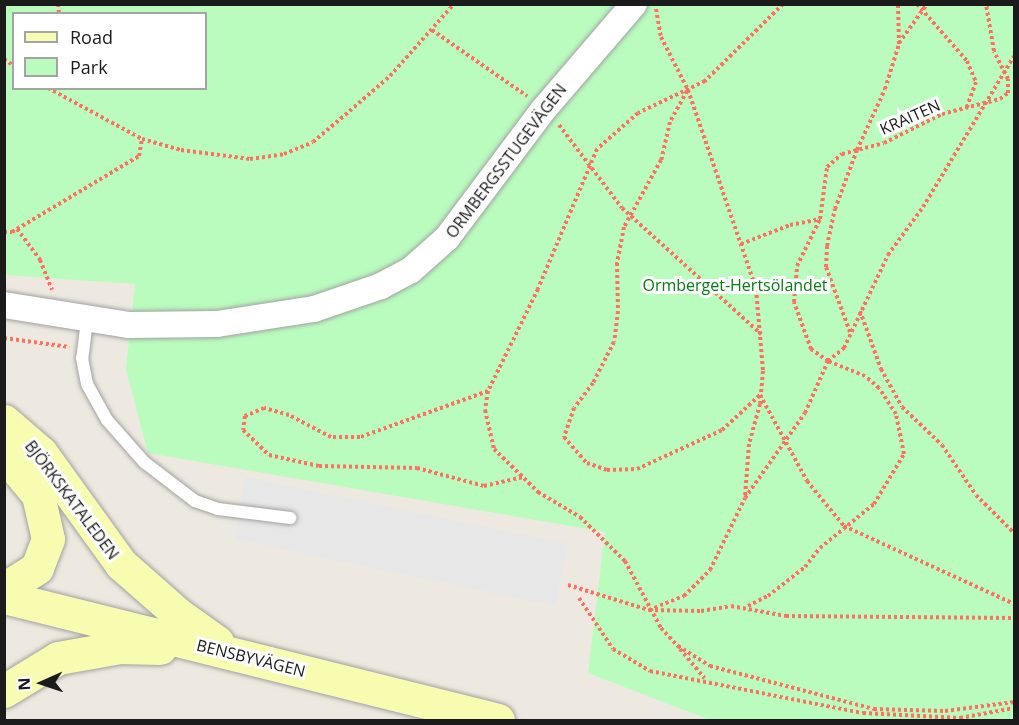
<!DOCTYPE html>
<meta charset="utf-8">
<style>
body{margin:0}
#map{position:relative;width:1019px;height:725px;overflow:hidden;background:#eee9e0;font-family:"Open Sans",sans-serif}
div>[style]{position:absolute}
.park>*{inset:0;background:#b9fcbe}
.parking>*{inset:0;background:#e7e7e7}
.path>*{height:4px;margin-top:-2px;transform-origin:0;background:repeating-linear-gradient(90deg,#ff7060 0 3px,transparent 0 6px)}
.roads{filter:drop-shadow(0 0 2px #a2a2a2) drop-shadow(0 0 2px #a2a2a2)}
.service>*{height:12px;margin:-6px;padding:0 6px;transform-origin:6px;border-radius:6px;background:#fff}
.minor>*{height:26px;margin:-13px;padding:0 13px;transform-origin:13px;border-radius:13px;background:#fff}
.secondary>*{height:33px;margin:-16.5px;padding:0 16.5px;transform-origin:16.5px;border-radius:16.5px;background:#f8fcb0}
span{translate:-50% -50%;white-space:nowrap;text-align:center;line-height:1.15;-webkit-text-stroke:6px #fff;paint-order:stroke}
.street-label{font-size:16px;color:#1b1b1b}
.park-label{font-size:16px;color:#067d10}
.frame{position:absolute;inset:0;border:6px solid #1b1b1b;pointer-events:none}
.legend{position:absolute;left:12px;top:12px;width:195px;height:78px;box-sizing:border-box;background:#fff;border:2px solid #a4a4a4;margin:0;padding:8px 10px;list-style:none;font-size:18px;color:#1b1b1b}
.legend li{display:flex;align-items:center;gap:12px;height:30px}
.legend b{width:30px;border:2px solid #a4a4a4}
.north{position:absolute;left:12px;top:653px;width:60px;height:60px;-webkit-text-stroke:4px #fff;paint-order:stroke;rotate:267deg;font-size:16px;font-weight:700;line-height:24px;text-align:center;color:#1b1b1b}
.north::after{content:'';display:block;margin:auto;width:21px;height:27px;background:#1b1b1b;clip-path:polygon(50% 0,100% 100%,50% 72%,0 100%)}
</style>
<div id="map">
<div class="park">
<i style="clip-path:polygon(evenodd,4px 5px,1014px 5px,1014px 720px,710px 720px,588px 673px,605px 532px,148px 453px,126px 369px,135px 284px,5px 275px,4px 5px,14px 14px,206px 14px,206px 88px,14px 88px,14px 14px)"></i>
</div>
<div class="parking">
<i style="clip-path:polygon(246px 477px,568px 544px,555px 606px,234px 539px)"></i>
</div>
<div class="path">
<i style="left:58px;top:4px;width:10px;rotate:84deg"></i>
<i style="left:783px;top:4px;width:110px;rotate:135.4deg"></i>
<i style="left:705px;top:81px;width:74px;rotate:154.5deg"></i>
<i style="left:638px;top:113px;width:55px;rotate:138.7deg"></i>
<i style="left:597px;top:149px;width:152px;rotate:112.9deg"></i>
<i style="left:538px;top:289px;width:114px;rotate:116.1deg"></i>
<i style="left:488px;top:391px;width:19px;rotate:99deg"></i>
<i style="left:485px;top:410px;width:40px;rotate:77deg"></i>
<i style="left:494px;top:449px;width:62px;rotate:44.3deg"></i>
<i style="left:538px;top:492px;width:49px;rotate:30.8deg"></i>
<i style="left:580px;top:517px;width:63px;rotate:44.4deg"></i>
<i style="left:625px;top:561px;width:76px;rotate:61.8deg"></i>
<i style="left:661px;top:628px;width:25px;rotate:47deg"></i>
<i style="left:678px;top:646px;width:38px;rotate:32deg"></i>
<i style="left:710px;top:666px;width:170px;rotate:14.7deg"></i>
<i style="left:874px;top:709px;width:71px;rotate:1.6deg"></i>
<i style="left:945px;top:711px;width:70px;rotate:-7.4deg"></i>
<i style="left:917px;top:4px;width:76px;rotate:48.7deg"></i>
<i style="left:967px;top:61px;width:23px;rotate:67deg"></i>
<i style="left:976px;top:82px;width:29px;rotate:110deg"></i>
<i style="left:656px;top:9px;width:28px;rotate:80deg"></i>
<i style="left:661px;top:37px;width:59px;rotate:63deg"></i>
<i style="left:688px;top:90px;width:210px;rotate:71.1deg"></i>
<i style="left:756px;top:289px;width:82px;rotate:85.1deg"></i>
<i style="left:763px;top:371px;width:33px;rotate:95deg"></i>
<i style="left:760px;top:404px;width:41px;rotate:105.4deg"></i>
<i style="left:749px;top:444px;width:53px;rotate:94.3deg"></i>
<i style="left:432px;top:30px;width:116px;rotate:34.8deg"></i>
<i style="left:899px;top:43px;width:48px;rotate:-54.3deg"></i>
<i style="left:4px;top:59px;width:12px;rotate:35deg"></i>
<i style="left:48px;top:88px;width:107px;rotate:28.5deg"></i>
<i style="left:142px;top:139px;width:41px;rotate:15.8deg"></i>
<i style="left:181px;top:150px;width:70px;rotate:7.4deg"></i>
<i style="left:250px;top:159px;width:34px;rotate:-8deg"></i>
<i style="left:284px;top:154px;width:31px;rotate:-22deg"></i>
<i style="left:313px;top:142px;width:42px;rotate:-40.2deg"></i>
<i style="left:345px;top:115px;width:60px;rotate:-40.9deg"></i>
<i style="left:390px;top:76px;width:96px;rotate:-48.4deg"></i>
<i style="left:687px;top:91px;width:35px;rotate:119deg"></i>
<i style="left:670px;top:122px;width:39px;rotate:103deg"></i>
<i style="left:661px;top:160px;width:77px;rotate:118.9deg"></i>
<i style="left:624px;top:227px;width:37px;rotate:101deg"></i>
<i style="left:617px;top:263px;width:48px;rotate:88.8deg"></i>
<i style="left:618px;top:311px;width:31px;rotate:97deg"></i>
<i style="left:614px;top:342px;width:46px;rotate:117.1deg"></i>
<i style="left:593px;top:383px;width:31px;rotate:127deg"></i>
<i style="left:574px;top:408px;width:31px;rotate:109deg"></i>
<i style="left:564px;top:437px;width:35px;rotate:49deg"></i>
<i style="left:587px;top:463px;width:21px;rotate:19deg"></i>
<i style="left:607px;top:470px;width:30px;rotate:-2deg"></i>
<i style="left:637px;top:469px;width:94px;rotate:-24.6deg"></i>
<i style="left:722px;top:430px;width:52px;rotate:-42.6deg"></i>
<i style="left:760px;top:395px;width:98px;rotate:61.3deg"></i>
<i style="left:807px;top:481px;width:58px;rotate:50.6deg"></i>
<i style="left:844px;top:526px;width:187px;rotate:24.6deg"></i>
<i style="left:559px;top:125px;width:104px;rotate:52.8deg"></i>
<i style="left:622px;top:208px;width:188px;rotate:42.2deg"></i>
<i style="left:17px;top:229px;width:39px;rotate:53deg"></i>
<i style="left:40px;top:260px;width:32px;rotate:68deg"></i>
<i style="left:4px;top:232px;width:8px"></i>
<i style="left:12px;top:232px;width:148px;rotate:-30.9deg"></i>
<i style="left:139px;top:156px;width:17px;rotate:-80deg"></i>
<i style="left:741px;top:244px;width:53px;rotate:-21.2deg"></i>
<i style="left:790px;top:225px;width:31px;rotate:-11deg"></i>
<i style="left:860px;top:311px;width:62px;rotate:70.1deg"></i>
<i style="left:881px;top:369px;width:43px;rotate:61.1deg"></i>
<i style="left:902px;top:407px;width:55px;rotate:43.5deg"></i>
<i style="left:942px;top:445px;width:60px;rotate:55.8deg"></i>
<i style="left:976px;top:495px;width:54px;rotate:45deg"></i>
<i style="left:850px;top:332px;width:69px;rotate:-110.3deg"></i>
<i style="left:826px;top:267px;width:21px;rotate:-87deg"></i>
<i style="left:827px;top:246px;width:38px;rotate:-78deg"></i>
<i style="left:835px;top:209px;width:63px;rotate:-69.6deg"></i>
<i style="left:857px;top:150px;width:67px;rotate:-65.3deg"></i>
<i style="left:885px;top:89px;width:47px;rotate:-72.7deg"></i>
<i style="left:899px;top:44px;width:40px;rotate:-91.4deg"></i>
<i style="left:4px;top:338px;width:66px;rotate:7.9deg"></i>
<i style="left:488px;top:391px;width:136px;rotate:160.2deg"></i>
<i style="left:360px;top:437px;width:29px;rotate:180deg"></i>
<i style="left:331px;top:437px;width:47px;rotate:-152.4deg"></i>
<i style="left:289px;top:415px;width:26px;rotate:-164deg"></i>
<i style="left:264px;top:408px;width:21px;rotate:157deg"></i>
<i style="left:245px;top:416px;width:14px;rotate:98deg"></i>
<i style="left:243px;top:430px;width:36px;rotate:44deg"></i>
<i style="left:269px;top:455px;width:51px;rotate:12.4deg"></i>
<i style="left:319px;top:466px;width:98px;rotate:1.2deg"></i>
<i style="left:417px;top:468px;width:69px;rotate:15deg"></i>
<i style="left:484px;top:486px;width:39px;rotate:-13deg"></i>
<i style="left:568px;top:585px;width:85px;rotate:17.2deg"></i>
<i style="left:649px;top:610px;width:52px;rotate:1.1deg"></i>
<i style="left:701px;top:611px;width:30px;rotate:-9deg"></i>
<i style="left:731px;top:606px;width:56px;rotate:10.3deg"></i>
<i style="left:786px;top:616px;width:228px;rotate:0.5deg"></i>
<i style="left:579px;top:598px;width:61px;rotate:56.3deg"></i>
<i style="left:613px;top:649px;width:43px;rotate:30.7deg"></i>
<i style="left:650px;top:671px;width:217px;rotate:11.2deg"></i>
<i style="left:863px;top:713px;width:97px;rotate:3deg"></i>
<i style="left:960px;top:718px;width:55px;rotate:-10.5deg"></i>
<i style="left:748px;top:606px;width:22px;rotate:-27deg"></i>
<i style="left:768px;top:596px;width:47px;rotate:-38.1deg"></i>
<i style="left:805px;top:567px;width:24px;rotate:-52deg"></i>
<i style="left:820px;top:548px;width:70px;rotate:-39.2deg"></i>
<i style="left:874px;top:504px;width:58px;rotate:-59deg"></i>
<i style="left:904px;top:454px;width:41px;rotate:-101.3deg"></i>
<i style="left:896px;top:414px;width:31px;rotate:-123deg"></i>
<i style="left:879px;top:388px;width:18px;rotate:-139deg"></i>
<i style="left:865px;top:376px;width:40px;rotate:-158deg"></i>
<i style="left:828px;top:361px;width:21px;rotate:-145deg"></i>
<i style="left:811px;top:349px;width:50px;rotate:-109.9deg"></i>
<i style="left:794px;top:302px;width:36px;rotate:-85deg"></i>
<i style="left:797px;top:266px;width:52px;rotate:-63.9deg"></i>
<i style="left:820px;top:219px;width:52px;rotate:-82.3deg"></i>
<i style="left:827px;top:167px;width:20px;rotate:-41deg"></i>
<i style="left:842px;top:154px;width:43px;rotate:-14.7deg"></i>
<i style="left:884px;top:143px;width:65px;rotate:-26.6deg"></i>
<i style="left:942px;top:114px;width:60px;rotate:-14.5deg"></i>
<i style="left:1000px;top:99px;width:10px;rotate:-37deg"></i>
<i style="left:1008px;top:93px;width:14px;rotate:-90deg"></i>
<i style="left:1008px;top:79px;width:31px;rotate:-117deg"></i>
<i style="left:994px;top:51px;width:48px;rotate:-99.7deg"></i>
<i style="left:649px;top:610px;width:38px;rotate:-22deg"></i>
<i style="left:684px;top:596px;width:37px;rotate:-45deg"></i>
<i style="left:710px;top:570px;width:80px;rotate:-64.1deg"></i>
<i style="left:745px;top:498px;width:104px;rotate:-54.8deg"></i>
<i style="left:805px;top:413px;width:57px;rotate:-66.1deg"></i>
<i style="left:828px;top:361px;width:21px;rotate:-39deg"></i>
<i style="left:844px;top:348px;width:103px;rotate:-64.7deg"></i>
<i style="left:888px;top:255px;width:59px;rotate:-53.9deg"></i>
<i style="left:923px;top:207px;width:176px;rotate:-58.9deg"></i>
<i style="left:680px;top:649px;width:38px;rotate:50deg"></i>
</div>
<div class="roads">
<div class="service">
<i style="left:87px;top:320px;width:38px;rotate:97deg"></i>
<i style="left:82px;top:358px;width:26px;rotate:79deg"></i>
<i style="left:87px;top:384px;width:41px;rotate:60.9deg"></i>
<i style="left:107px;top:420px;width:56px;rotate:48.6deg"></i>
<i style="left:144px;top:462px;width:64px;rotate:37.4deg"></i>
<i style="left:195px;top:501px;width:24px;rotate:19deg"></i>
<i style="left:218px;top:509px;width:73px;rotate:7.1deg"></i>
</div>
<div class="minor">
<i style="left:4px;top:305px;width:127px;rotate:9.1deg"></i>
<i style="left:129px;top:325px;width:88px;rotate:-0.7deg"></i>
<i style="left:217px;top:324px;width:98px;rotate:-8.8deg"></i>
<i style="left:314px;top:309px;width:71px;rotate:-18.9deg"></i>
<i style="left:381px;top:286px;width:34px;rotate:-28deg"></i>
<i style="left:411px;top:270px;width:48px;rotate:-41.6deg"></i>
<i style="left:447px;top:238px;width:161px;rotate:-53.1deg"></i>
<i style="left:544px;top:109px;width:138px;rotate:-49.4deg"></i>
</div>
<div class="secondary">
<i style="left:4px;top:421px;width:49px;rotate:40.9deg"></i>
<i style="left:41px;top:453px;width:137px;rotate:54.2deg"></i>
<i style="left:121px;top:564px;width:77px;rotate:41.3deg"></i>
<i style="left:179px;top:615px;width:47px;rotate:35.4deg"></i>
<i style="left:4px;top:454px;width:53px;rotate:50.3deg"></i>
<i style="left:38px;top:495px;width:45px;rotate:77.2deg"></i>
<i style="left:48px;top:539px;width:31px;rotate:111deg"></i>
<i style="left:37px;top:568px;width:39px;rotate:148deg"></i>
<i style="left:4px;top:597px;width:509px;rotate:13.98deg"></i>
<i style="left:4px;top:691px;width:63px;rotate:-31.4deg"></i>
<i style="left:58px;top:658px;width:63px;rotate:-10.1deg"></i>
<i style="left:120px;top:647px;width:40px;rotate:1.4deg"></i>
</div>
</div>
<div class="street-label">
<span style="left:910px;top:117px;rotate:-24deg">KRAITEN</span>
<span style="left:506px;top:161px;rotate:-53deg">ORMBERGSSTUGEVÄGEN</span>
<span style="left:72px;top:500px;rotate:53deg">BJÖRKSKATALEDEN</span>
<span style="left:251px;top:658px;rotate:14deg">BENSBYVÄGEN</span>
</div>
<div class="park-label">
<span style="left:735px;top:285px">Ormberget-Hertsölandet</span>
</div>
<div class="frame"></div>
<ul class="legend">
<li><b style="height:8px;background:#f8fcb0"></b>Road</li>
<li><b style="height:16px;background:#b9fcbe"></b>Park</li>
</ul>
<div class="north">N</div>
</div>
